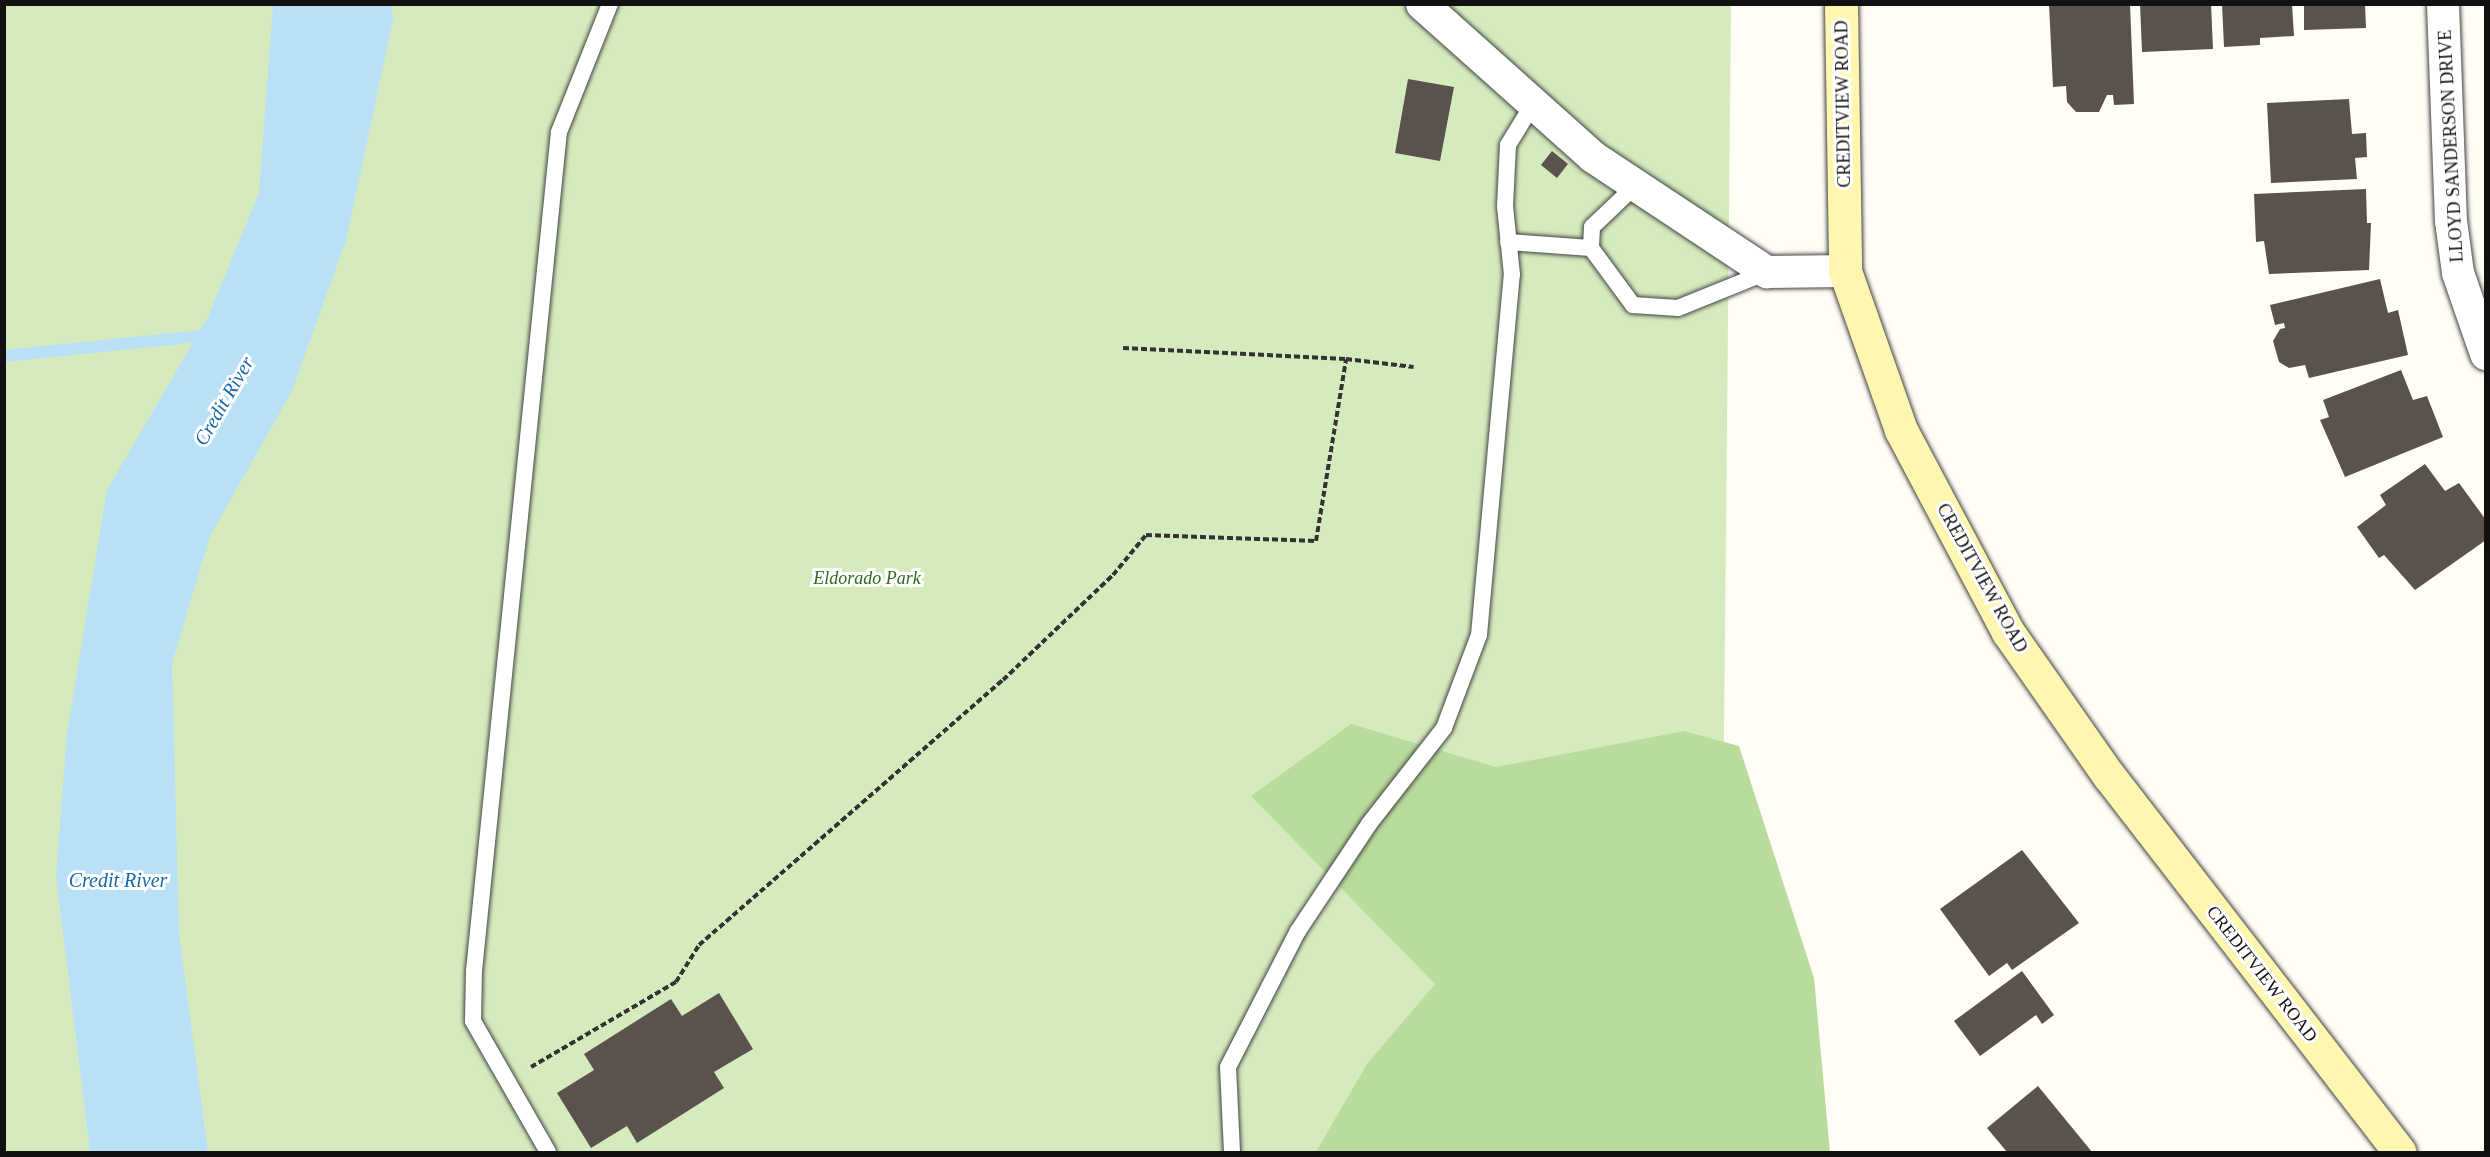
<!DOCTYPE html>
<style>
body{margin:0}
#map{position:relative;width:2490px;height:1157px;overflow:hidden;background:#fffdf5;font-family:"Times New Roman",serif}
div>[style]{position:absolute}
.green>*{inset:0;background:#d5ebbd}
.forest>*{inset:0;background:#b9dc9c}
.water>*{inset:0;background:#b9e0f7}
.stream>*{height:12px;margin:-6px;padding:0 6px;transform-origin:6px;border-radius:6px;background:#b9e0f7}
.building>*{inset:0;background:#5a524d}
.path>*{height:4px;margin-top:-2px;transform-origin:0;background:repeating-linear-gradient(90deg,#333 0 6px,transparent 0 9px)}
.roads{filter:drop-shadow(0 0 2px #444) drop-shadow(0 0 2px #444)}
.lane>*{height:16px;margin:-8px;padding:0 8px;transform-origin:8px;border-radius:8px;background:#fff}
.street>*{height:32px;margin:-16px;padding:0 16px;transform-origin:16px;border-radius:16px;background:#fff}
.secondary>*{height:33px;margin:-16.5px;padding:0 16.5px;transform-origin:16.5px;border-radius:16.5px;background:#fff6b0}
span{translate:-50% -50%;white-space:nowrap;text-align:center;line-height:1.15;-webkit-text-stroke:6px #fff;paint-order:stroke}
.street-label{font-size:18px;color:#111}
.park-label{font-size:18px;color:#2f6b1f;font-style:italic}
.water-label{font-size:20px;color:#1768a6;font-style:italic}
.frame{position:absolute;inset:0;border:6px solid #111;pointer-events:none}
</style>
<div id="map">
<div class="green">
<i style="clip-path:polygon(5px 5px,1731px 5px,1720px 1152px,5px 1152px)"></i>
</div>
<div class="forest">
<i style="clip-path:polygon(1351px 724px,1496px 767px,1684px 731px,1739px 746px,1814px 978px,1830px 1152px,1316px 1152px,1367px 1064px,1435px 984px,1251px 796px)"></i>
</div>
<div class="water">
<i style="clip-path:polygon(273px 5px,392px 5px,393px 20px,346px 240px,292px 391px,210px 536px,172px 663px,179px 934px,208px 1152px,90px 1152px,56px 876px,67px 734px,107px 490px,208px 317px,259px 193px)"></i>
</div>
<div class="stream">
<i style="left:4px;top:356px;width:209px;rotate:-5.8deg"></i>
</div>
<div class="building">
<i style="clip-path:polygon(2049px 4px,2130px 4px,2134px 104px,2114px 105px,2113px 95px,2107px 95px,2099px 112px,2076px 112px,2067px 102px,2066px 86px,2053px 87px)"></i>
<i style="clip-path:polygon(2140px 4px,2211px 4px,2213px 49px,2142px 52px)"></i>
<i style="clip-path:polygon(2222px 4px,2292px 4px,2294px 36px,2260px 38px,2260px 45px,2224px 47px)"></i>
<i style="clip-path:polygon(2304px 4px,2365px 4px,2366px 28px,2304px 30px)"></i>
<i style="clip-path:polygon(1408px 79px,1454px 87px,1440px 161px,1395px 153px)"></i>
<i style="clip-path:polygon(2349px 99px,2352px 134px,2366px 133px,2367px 157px,2355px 158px,2357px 179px,2271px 183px,2267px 103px)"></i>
<i style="clip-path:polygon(1552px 151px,1568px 164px,1557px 178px,1541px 165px)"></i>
<i style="clip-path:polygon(2366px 189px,2367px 223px,2371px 223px,2369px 270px,2269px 274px,2264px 241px,2256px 242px,2254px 194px)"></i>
<i style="clip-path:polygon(2380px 279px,2388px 313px,2398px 310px,2408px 355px,2309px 378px,2305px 365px,2289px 368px,2279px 362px,2273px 341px,2280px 329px,2285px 328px,2284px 323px,2275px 325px,2270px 305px)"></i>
<i style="clip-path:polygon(2401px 370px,2413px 400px,2427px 396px,2443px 437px,2345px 477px,2320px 420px,2329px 417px,2323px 400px)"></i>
<i style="clip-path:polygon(2425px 464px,2445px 491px,2459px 483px,2486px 520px,2486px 540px,2415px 590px,2384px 555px,2379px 558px,2357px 527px,2386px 505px,2380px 495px)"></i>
<i style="clip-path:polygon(2022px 850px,2079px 923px,2012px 970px,2007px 963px,1989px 976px,1940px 909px)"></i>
<i style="clip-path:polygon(2022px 971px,2054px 1015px,2042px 1024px,2036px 1015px,1980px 1056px,1954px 1021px)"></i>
<i style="clip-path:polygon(719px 993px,753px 1049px,714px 1072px,724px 1088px,637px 1143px,627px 1126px,591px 1148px,557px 1093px,594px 1070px,584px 1054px,671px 999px,682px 1016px)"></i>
<i style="clip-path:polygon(2038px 1086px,2092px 1152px,2007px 1152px,1987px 1128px)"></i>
</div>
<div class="path">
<i style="left:1123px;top:348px;width:223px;rotate:2.8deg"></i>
<i style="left:531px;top:1067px;width:168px;rotate:-30.4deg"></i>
<i style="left:676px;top:982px;width:44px;rotate:-58.1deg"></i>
<i style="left:699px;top:945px;width:403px;rotate:-41.1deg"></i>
<i style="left:1003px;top:680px;width:152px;rotate:-43.7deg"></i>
<i style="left:1113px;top:575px;width:52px;rotate:-50.5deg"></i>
<i style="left:1146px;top:535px;width:170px;rotate:2deg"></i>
<i style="left:1316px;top:541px;width:184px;rotate:-80.6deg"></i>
<i style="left:1346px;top:359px;width:68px;rotate:6.7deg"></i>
</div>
<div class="roads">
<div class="lane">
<i style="left:1636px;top:185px;width:61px;rotate:136.3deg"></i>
<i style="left:1592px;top:227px;width:21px;rotate:93deg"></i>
<i style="left:1591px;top:248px;width:71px;rotate:53.6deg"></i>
<i style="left:1633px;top:305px;width:45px;rotate:3.8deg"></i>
<i style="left:1678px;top:308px;width:96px;rotate:-22deg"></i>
<i style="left:1508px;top:242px;width:83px;rotate:4.1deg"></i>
<i style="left:548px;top:1152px;width:151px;rotate:-119.8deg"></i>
<i style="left:473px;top:1021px;width:50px;rotate:-88.9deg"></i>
<i style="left:474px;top:971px;width:843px;rotate:-84.22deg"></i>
<i style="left:559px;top:132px;width:138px;rotate:-68.3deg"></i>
<i style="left:1232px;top:1152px;width:85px;rotate:-92.7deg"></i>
<i style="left:1228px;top:1067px;width:153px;rotate:-62.8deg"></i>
<i style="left:1298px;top:931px;width:128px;rotate:-56.4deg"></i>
<i style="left:1369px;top:824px;width:122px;rotate:-52deg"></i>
<i style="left:1444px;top:728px;width:99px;rotate:-69.4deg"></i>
<i style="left:1479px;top:635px;width:362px;rotate:-84.8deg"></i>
<i style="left:1512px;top:275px;width:69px;rotate:-95.8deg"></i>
<i style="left:1505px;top:206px;width:61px;rotate:-87.2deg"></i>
<i style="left:1508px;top:145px;width:48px;rotate:-58.6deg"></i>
</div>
<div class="street">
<i style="left:1422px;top:4px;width:229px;rotate:41.8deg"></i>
<i style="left:1593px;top:157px;width:209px;rotate:33.5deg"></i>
<i style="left:1767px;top:272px;width:78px;rotate:-0.7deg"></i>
<i style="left:2443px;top:4px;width:217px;rotate:87.9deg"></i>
<i style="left:2451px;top:221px;width:52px;rotate:82.3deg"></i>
<i style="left:2458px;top:273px;width:86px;rotate:70.9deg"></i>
</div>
<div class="secondary">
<i style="left:1841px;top:4px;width:267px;rotate:89.1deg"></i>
<i style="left:1845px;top:271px;width:169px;rotate:70.6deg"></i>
<i style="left:1901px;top:430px;width:229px;rotate:62.1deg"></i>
<i style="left:2008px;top:632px;width:176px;rotate:55deg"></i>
<i style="left:2109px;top:776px;width:475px;rotate:52.3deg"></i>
</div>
</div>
<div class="street-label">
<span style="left:1843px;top:104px;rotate:-91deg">CREDITVIEW ROAD</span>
<span style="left:2451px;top:146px;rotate:-93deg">LLOYD SANDERSON DRIVE</span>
<span style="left:1982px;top:578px;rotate:61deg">CREDITVIEW ROAD</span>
<span style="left:2262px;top:974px;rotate:52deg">CREDITVIEW ROAD</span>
</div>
<div class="park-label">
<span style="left:867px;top:578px">Eldorado Park</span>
</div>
<div class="water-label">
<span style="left:224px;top:401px;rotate:-60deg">Credit River</span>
<span style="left:118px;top:880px">Credit River</span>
</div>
<div class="frame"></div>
</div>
